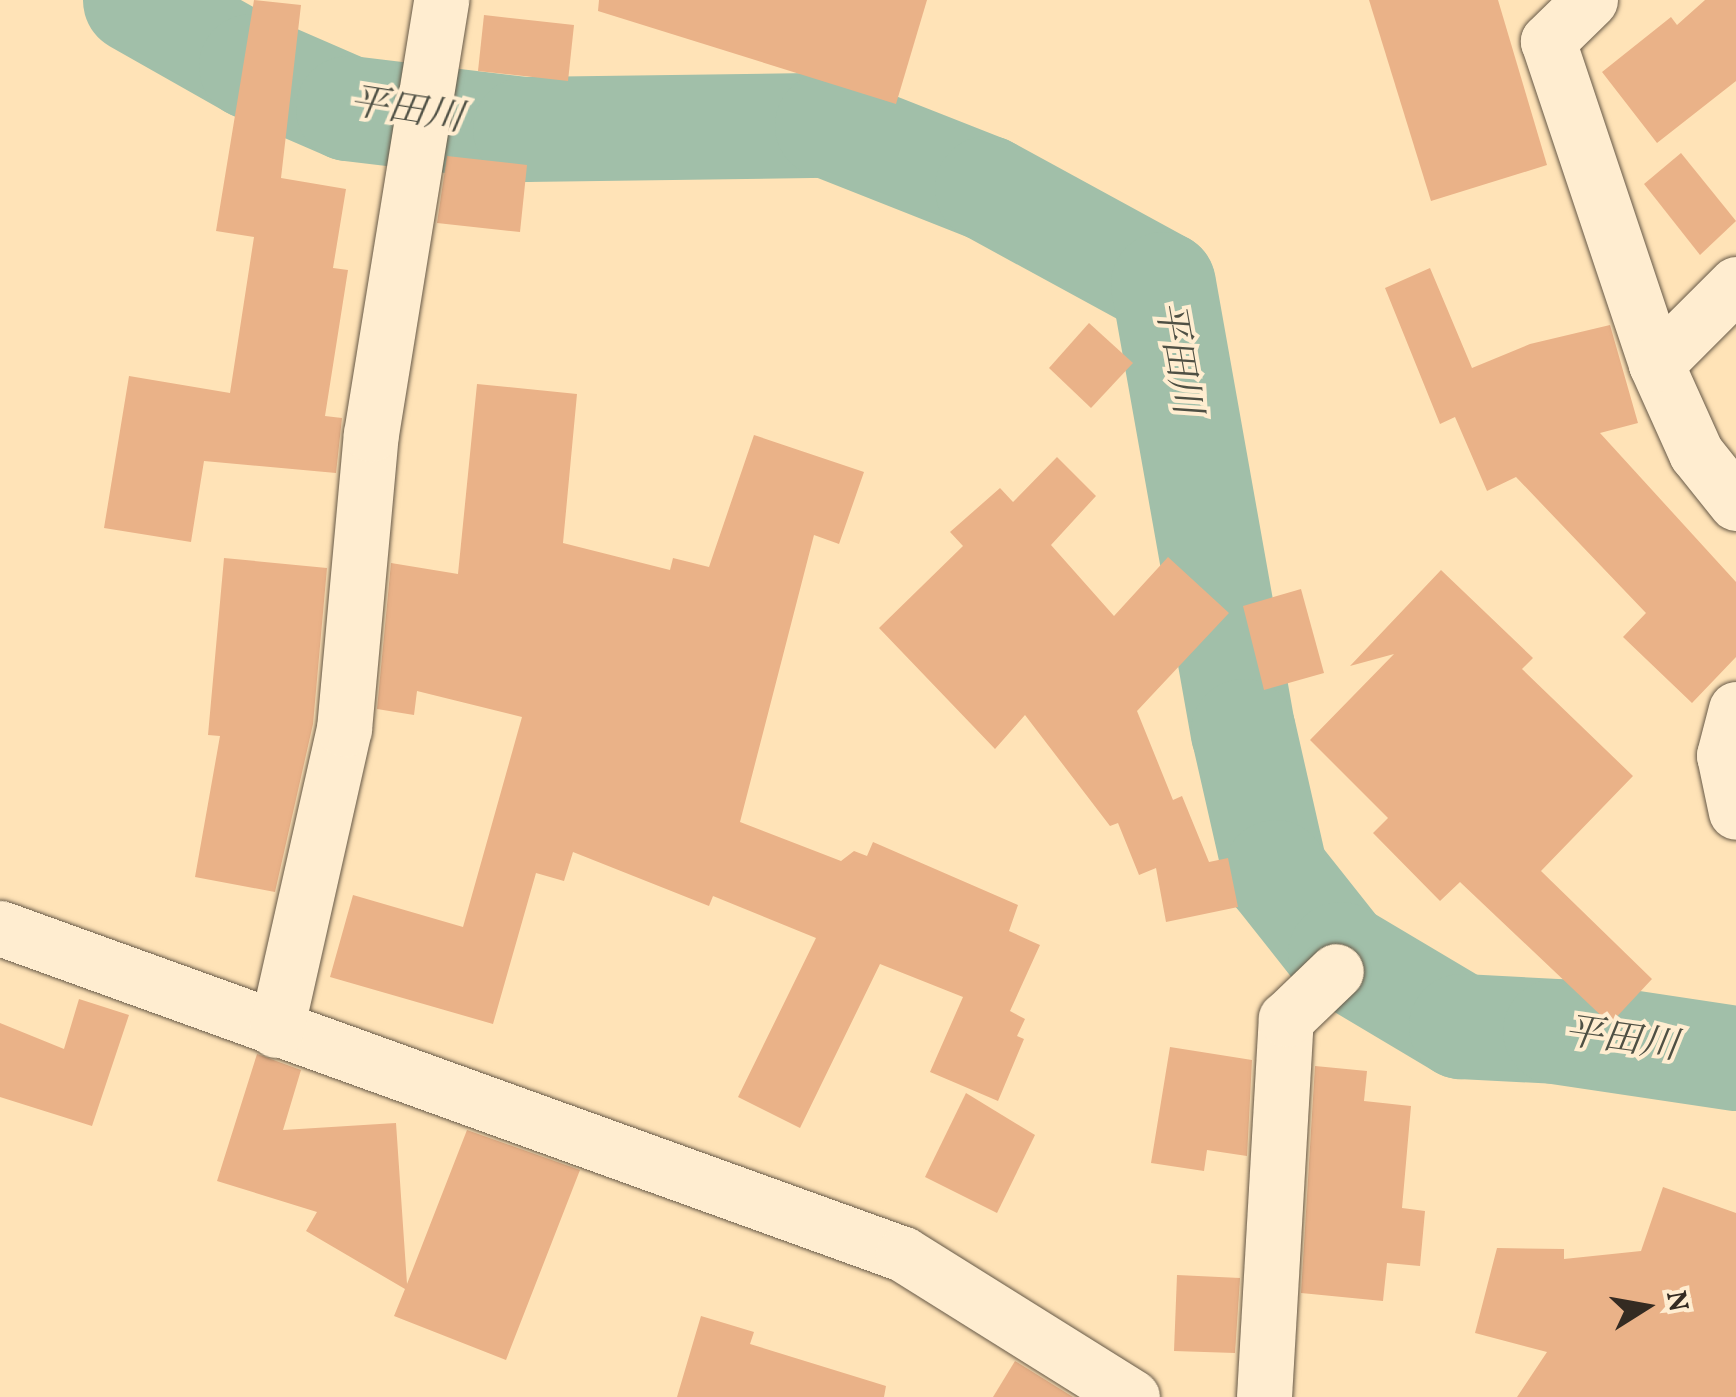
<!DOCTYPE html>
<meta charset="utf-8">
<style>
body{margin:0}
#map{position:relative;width:1736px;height:1397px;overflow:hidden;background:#ffe3b7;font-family:Vollkorn,"Noto Serif JP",serif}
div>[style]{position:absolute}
.river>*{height:105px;margin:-52.5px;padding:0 52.5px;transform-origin:52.5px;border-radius:52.5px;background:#a1bfa9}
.building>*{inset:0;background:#eab288}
.roads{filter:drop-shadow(0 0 2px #675947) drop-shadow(0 0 2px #675947)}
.minor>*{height:55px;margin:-27.5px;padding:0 27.5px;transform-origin:27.5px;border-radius:27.5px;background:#ffedd0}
span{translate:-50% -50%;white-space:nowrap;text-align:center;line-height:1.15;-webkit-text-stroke:8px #ffedd0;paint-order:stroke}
.water-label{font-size:38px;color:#4f5044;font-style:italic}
.north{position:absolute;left:1596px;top:1257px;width:100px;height:100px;-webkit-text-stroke:8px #ffedd0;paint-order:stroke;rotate:79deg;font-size:28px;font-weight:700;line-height:40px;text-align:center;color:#342b22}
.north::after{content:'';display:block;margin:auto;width:35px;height:45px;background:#342b22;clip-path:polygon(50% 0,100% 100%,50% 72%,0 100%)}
</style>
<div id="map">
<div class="river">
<i style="left:135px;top:0;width:133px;rotate:29.6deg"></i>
<i style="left:251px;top:66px;width:106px;rotate:23.4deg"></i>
<i style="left:348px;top:108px;width:178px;rotate:6.8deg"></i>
<i style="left:525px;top:129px;width:302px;rotate:-0.8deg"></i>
<i style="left:827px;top:125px;width:172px;rotate:21.5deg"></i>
<i style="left:987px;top:188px;width:200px;rotate:28.6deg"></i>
<i style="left:1163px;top:284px;width:454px;rotate:79.9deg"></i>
<i style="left:1243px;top:731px;width:145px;rotate:77.2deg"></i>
<i style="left:1275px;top:872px;width:105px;rotate:51.6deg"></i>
<i style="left:1340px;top:954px;width:141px;rotate:30.8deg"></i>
<i style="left:1461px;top:1026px;width:94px;rotate:3deg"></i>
<i style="left:1555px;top:1031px;width:183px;rotate:8.5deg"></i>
</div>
<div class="building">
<i style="clip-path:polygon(254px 0,301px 5px,281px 178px,346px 189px,333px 268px,348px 270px,325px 416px,342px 418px,336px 473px,204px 461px,191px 542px,104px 528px,129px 376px,230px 393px,254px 237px,216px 231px)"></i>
<i style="clip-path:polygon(599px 0,927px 0,896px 104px,598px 11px)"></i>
<i style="clip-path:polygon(1369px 0,1498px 0,1547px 165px,1431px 201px)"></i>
<i style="clip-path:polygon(1705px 0,1736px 0,1736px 81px,1657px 143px,1602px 72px,1671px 17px,1677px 25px)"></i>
<i style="clip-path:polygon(484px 15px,574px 25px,568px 81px,478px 71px)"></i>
<i style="clip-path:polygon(1681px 153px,1736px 221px,1700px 255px,1644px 184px)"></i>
<i style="clip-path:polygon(447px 156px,527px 165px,520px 232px,437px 223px)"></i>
<i style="clip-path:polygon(1430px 268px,1472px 368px,1530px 344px,1610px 325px,1638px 423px,1600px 433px,1736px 582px,1736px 657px,1692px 703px,1623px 637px,1646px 613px,1516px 477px,1487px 491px,1455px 417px,1440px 424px,1385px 288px)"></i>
<i style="clip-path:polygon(1089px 323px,1133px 363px,1091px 408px,1049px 368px)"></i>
<i style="clip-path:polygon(477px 384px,577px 394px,563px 543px,670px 570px,673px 558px,709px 567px,754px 435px,864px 472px,839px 544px,814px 535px,740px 822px,841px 861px,854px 851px,867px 856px,873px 842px,1018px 905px,1009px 931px,1040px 945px,1010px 1011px,1025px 1019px,1017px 1036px,1024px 1039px,998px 1101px,930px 1072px,963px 997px,880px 964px,800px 1128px,738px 1097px,816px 938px,713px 896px,709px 906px,573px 852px,564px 881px,536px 873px,493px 1024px,330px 977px,353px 895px,463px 927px,522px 717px,417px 691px,414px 715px,377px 709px,391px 563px,458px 574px)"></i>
<i style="clip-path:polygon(1057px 457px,1096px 496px,1051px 545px,1114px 616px,1168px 557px,1229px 613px,1137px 711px,1173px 800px,1182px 796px,1209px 862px,1228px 858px,1238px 907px,1166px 922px,1156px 868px,1139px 875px,1118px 823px,1110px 826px,1025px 715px,995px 749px,879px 628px,963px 546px,950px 532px,1000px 488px,1013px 502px)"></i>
<i style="clip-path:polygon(224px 558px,327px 568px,313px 724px,275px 892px,195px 877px,220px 736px,208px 735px)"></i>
<i style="clip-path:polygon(1441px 570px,1533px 658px,1522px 669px,1633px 776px,1541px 871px,1652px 979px,1610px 1024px,1460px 882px,1440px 901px,1373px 833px,1388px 818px,1310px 740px,1394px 654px,1350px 666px)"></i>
<i style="clip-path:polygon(1301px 589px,1324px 673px,1264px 690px,1243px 606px)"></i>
<i style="clip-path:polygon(79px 999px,129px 1015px,92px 1126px,0 1097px,0 1023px,64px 1049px)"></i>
<i style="clip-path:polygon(1170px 1047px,1252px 1060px,1247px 1156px,1207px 1150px,1204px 1171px,1151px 1163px)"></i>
<i style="clip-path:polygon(257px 1054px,301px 1070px,283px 1130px,396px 1123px,407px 1284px,467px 1130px,580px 1170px,506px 1360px,394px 1316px,405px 1289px,306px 1231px,317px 1212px,217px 1181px)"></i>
<i style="clip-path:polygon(1315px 1066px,1367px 1071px,1364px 1101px,1411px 1106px,1402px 1208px,1425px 1211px,1420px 1266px,1387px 1263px,1383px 1301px,1301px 1293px)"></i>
<i style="clip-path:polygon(966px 1093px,1035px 1135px,997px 1213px,925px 1177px)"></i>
<i style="clip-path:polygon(1663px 1187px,1736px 1213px,1736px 1397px,1517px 1397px,1547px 1352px,1475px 1333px,1497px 1248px,1564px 1249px,1564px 1259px,1641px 1251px)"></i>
<i style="clip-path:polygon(1177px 1275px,1240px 1278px,1235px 1353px,1174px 1351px)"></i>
<i style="clip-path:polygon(701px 1316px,754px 1332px,750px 1344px,886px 1386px,884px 1397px,677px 1397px)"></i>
<i style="clip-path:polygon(1015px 1361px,1073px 1397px,993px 1397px)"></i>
</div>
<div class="roads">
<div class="minor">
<i style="left:1590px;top:0;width:59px;rotate:135.7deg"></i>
<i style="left:1548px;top:41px;width:341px;rotate:71.5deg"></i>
<i style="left:1656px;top:364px;width:98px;rotate:65.8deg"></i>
<i style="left:1696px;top:453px;width:64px;rotate:51.3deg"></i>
<i style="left:1656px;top:364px;width:113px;rotate:-45deg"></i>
<i style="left:1736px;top:709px;width:48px;rotate:104.6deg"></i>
<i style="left:1724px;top:755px;width:58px;rotate:78.1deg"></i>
<i style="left:0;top:928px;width:960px;rotate:19.85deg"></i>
<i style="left:903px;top:1254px;width:270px;rotate:32deg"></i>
<i style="left:276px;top:1030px;width:309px;rotate:-77.3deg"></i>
<i style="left:344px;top:729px;width:296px;rotate:-84.8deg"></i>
<i style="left:371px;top:434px;width:440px;rotate:-80.8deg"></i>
<i style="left:1264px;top:1397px;width:379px;rotate:-86.7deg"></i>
<i style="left:1286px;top:1019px;width:69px;rotate:-43.8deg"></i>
</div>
</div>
<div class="water-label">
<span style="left:406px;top:112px;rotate:9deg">平田川</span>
<span style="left:1176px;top:358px;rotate:80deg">平田川</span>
<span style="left:1621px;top:1041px;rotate:8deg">平田川</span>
</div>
<div class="north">N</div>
</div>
